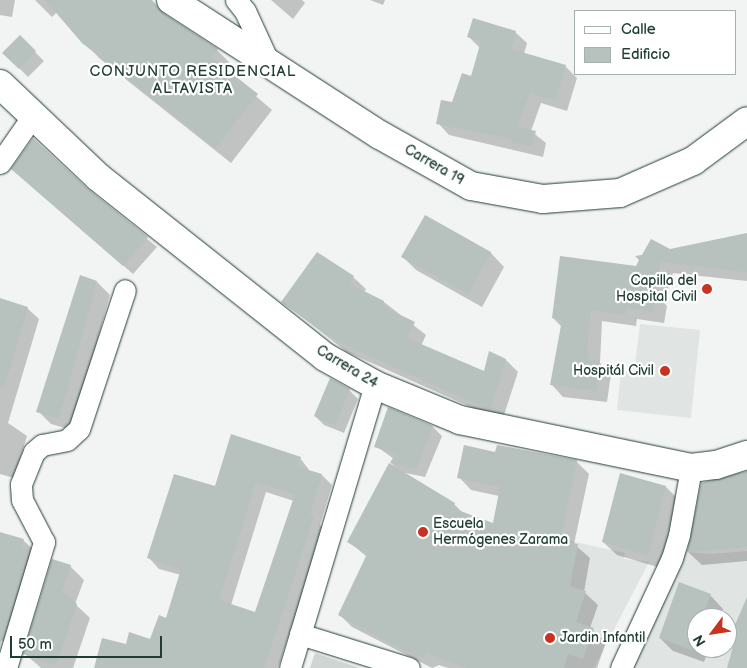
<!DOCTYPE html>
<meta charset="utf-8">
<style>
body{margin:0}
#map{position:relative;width:747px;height:668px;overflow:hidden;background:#f2f3f3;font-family:"Balsamiq Sans",sans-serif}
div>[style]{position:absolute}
.built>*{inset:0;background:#e0e4e3}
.green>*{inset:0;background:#ced5d3}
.shadow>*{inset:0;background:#0003}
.building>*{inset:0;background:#b7c1bd}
.roads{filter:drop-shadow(0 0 1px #1f3d34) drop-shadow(0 0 1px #1f3d34)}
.street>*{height:21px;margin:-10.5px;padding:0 10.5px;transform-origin:10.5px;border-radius:10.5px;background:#fff}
.secondary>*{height:28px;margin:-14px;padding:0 14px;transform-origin:14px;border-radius:14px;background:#fff}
.dots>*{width:14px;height:14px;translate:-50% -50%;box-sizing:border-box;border:2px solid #fff;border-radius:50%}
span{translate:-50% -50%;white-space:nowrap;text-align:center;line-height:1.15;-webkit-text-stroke:4.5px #fff;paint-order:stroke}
.street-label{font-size:14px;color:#1f3d34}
.poi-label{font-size:14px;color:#1f3d34}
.right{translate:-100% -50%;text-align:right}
.left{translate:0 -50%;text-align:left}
.neighbourhood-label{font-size:15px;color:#1f3d34;letter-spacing:1px}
.legend{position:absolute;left:574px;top:10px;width:162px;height:65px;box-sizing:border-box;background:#fff;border:1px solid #a5b1ae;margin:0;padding:6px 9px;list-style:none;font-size:15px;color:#1f3d34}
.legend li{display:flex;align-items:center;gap:10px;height:25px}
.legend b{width:25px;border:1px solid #a5b1ae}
.north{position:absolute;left:687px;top:608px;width:50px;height:50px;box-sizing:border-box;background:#fff;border:1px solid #a5b1ae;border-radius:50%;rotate:239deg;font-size:14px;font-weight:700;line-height:20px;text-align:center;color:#1f3d34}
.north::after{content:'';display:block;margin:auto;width:18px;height:22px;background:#c8321e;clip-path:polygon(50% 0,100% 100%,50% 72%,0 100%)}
.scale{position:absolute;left:10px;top:636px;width:152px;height:22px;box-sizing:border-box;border:2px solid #1f3d34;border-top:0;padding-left:6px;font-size:15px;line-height:18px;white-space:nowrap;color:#1f3d34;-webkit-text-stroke:4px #fff;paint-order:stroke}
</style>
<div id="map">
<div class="built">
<i style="clip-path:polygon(640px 324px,700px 330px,691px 418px,617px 410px,621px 371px,634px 372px)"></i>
<i style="clip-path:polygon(539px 534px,625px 553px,624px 559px,649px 562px,594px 668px,498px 668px)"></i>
<i style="clip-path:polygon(evenodd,747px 551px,747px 668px,628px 668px,685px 552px,712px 554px,747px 551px,697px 618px,727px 618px,727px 648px,697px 648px,697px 618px)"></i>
</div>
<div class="green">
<i style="clip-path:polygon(315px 653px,360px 668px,310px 668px)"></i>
</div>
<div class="shadow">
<i style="clip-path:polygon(0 0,15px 0,12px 17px,0 15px)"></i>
<i style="clip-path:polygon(35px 0,150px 0,171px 20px,217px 50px,232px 65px,227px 71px,272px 110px,231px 163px,99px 58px,57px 12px,52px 17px)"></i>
<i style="clip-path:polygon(271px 0,302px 0,305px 3px,293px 19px)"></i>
<i style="clip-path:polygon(370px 0,385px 0,383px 5px)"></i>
<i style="clip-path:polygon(515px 32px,527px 43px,524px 54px,565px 66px,577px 78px,567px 111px,541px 103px,531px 131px,546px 143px,543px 157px,449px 135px,438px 123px,471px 78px,480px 48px,469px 37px)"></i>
<i style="clip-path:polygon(20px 37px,44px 61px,28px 77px,4px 53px)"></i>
<i style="clip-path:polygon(12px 169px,87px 190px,157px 247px,133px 274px)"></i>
<i style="clip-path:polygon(425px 217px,491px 253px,504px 267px,482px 307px,416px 270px,403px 257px)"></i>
<i style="clip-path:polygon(747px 234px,747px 281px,673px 273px,664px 303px,667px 306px,664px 323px,637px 319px,636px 326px,602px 321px,600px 363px,611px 374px,607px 402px,563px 397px,552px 385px,562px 327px,553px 318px,669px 250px)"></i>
<i style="clip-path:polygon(353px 277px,366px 289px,364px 292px,384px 302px,426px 335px,421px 346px,485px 373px,506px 360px,518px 372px,502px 421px,347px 352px,283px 302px)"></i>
<i style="clip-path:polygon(97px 282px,110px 295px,72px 430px,51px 424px,38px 411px)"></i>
<i style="clip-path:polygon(0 299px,27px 308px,39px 319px,8px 423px,27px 436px,14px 478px,0 474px)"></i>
<i style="clip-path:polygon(349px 390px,358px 399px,344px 433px,324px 425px,315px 416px)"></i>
<i style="clip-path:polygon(433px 427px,442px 436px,425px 477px,401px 472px,454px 504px,464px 514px,493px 525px,499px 496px,471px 490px,459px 477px,496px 453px,576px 461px,589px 474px,574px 544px,590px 558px,584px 592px,598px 605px,590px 628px,606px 642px,597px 668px,448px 668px,439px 665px,432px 668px,352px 627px,339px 614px,367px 557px,348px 541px,397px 469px,391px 463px,394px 459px,376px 446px)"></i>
<i style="clip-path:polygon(evenodd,300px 458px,310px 471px,322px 475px,332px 485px,320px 525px,324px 528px,278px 668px,96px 668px,127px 645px,151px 641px,167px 619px,181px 575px,159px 569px,149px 558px,216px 487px,300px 458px,266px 492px,294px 501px,256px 613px,231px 605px,266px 492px)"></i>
<i style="clip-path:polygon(747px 473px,747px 561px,702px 565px,688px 552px)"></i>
<i style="clip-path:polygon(666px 487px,679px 500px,661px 568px,617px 555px,603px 542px)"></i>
<i style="clip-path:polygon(23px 540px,37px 553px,17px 646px,0 640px,0 542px)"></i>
<i style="clip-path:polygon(70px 566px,84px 580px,75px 604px,90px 618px,73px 668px,41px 668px,25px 654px)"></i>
<i style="clip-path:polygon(710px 595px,723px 609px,720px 618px,697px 618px,697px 648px,709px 648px,704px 662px,673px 651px,660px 638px)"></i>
</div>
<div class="building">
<i style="clip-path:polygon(45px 0,152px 0,163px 13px,218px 49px,211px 57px,258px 94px,215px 148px,82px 43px)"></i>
<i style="clip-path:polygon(473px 18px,516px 31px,511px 49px,566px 65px,556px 100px,530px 93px,517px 127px,536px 131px,532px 146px,511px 142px,512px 139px,436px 124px,441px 100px,452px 102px,462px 73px,471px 76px,481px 41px,467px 37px)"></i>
<i style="clip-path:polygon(20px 35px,36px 51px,19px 69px,2px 53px)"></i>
<i style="clip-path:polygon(33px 138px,88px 189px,148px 237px,123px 266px,11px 169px)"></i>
<i style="clip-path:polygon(425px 215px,491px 252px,468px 294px,401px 257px)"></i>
<i style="clip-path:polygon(747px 233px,747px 272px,661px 262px,652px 293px,656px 293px,653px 312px,626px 308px,625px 315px,591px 310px,587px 350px,588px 359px,600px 361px,596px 391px,550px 385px,562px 320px,552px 318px,560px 256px,636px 266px,639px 260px,635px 256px,642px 255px,651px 239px,670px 249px)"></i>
<i style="clip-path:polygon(317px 252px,354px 276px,350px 284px,384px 301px,382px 306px,415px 322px,407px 338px,484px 371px,489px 351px,506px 359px,490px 410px,334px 340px,281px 302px)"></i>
<i style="clip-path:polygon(80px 275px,97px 281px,59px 418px,36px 412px)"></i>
<i style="clip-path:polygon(0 298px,28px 307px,4px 387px,0 387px)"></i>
<i style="clip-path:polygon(330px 378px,350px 389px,335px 425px,314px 416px)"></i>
<i style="clip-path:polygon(388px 407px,433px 426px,416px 469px,390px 463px,395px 454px,374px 447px)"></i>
<i style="clip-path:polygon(evenodd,231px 434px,301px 457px,298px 467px,322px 474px,310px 515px,314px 516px,264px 668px,94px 668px,102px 638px,126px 644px,129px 632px,150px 639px,159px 615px,166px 618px,181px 569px,147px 558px,174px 474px,215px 486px,231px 434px,256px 482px,295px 494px,255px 612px,219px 600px,256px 482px)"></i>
<i style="clip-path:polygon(464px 445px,495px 452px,497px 445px,577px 460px,560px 540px,578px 544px,570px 586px,586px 591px,576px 622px,594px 628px,583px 659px,568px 654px,564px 668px,467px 668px,427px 653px,425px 658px,403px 650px,338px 615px,367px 554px,347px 542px,389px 463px,455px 503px,452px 508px,493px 523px,500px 487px,457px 478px)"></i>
<i style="clip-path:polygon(747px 471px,747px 547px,687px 552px,701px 483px)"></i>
<i style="clip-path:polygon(620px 473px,666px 486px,648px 555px,602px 542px)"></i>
<i style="clip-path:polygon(0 532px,24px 539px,21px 547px,28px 550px,0 645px)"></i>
<i style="clip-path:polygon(52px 559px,71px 565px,62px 591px,77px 604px,56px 665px,23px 654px)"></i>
<i style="clip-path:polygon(679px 582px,711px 594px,702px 618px,697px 618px,697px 632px,691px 650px,659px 638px)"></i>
<i style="clip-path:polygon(747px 597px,747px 668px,727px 668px,734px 643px,728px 641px)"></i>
</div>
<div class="roads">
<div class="street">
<i style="left:236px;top:0;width:14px;rotate:51deg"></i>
<i style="left:245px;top:11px;width:55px;rotate:65.3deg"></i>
<i style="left:0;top:163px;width:56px;rotate:-55.2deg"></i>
<i style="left:300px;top:634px;width:114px;rotate:17.3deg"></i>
<i style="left:6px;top:668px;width:132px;rotate:-73.2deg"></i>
<i style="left:44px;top:542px;width:47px;rotate:-117.6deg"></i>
<i style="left:22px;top:500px;width:16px;rotate:-94deg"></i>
<i style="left:21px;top:484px;width:35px;rotate:-68deg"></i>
<i style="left:34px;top:452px;width:11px;rotate:-41deg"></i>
<i style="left:42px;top:445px;width:25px;rotate:-11deg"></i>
<i style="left:67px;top:440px;width:16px;rotate:-43deg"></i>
<i style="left:79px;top:429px;width:146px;rotate:-71.7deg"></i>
<i style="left:290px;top:668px;width:295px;rotate:-73.3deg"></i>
<i style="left:621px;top:668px;width:121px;rotate:-65.1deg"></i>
<i style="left:672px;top:558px;width:24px;rotate:-73deg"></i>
<i style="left:679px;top:535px;width:68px;rotate:-79.8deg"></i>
</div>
<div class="secondary">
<i style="left:171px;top:0;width:249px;rotate:32.9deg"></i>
<i style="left:380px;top:135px;width:104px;rotate:29.3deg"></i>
<i style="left:471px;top:186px;width:73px;rotate:10.2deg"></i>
<i style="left:543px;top:199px;width:77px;rotate:-4.5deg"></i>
<i style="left:620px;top:193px;width:80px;rotate:-23.7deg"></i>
<i style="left:693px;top:161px;width:67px;rotate:-36.5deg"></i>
<i style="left:0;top:84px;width:135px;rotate:43.5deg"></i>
<i style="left:98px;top:177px;width:290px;rotate:38.4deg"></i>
<i style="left:325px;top:357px;width:57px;rotate:29.2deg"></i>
<i style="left:375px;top:385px;width:92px;rotate:22.4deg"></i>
<i style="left:460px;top:420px;width:236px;rotate:11.7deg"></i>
<i style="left:691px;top:468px;width:25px;rotate:-7deg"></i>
<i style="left:716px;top:465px;width:33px;rotate:-18deg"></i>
</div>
</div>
<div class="dots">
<i style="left:707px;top:289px;background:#c8321e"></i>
<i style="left:665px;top:371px;background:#c8321e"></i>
<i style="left:423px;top:532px;background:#c8321e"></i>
<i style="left:550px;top:638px;background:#c8321e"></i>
</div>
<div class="street-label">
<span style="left:434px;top:165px;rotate:30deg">Carrera 19</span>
<span style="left:347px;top:367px;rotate:31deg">Carrera 24</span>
</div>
<div class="poi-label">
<span class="right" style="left:697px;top:289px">Capilla del<br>Hospital Civil</span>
<span class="right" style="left:654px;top:371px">Hospitál Civil</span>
<span class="left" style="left:433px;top:532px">Escuela<br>Hermógenes Zarama</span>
<span class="left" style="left:560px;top:638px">Jardin Infantil</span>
</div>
<div class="neighbourhood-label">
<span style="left:193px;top:80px">CONJUNTO RESIDENCIAL<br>ALTAVISTA</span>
</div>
<ul class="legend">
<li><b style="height:6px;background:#fff"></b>Calle</li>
<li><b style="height:14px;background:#b7c1bd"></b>Edificio</li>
</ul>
<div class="north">N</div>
<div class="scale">50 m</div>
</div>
